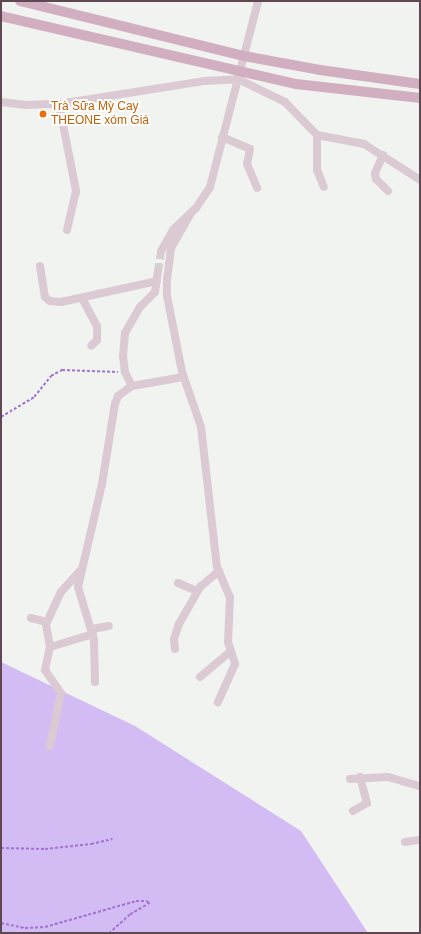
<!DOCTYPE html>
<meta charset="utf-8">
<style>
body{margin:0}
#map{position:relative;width:421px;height:934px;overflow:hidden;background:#f0f3f0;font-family:Helvetica,sans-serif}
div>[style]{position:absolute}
.green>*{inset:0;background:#d2bcf3}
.minor-tunnel>*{height:8px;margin-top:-4px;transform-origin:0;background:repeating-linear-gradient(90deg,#d3d1d1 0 8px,transparent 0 12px)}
.path>*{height:1.5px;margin-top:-0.75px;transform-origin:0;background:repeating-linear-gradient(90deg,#a471d4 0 3px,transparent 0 5px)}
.minor>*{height:8px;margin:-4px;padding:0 4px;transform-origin:4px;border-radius:4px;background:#dbc9d3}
.major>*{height:10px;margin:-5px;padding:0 5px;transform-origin:5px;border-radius:5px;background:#d1aec0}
.dots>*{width:11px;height:11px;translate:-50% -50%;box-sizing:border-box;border:2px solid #fff;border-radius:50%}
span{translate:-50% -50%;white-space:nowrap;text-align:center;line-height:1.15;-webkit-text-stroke:4px #fff;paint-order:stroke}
.food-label{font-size:12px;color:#c56008}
.left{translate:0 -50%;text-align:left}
.frame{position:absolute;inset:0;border:2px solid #604754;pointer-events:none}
</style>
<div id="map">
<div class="green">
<i style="clip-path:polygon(1px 662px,135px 726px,301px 831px,368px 933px,1px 933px)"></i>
</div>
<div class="minor-tunnel">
<i style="left:158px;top:271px;width:20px;rotate:-81deg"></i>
</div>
<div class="path">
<i style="left:1px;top:417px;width:39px;rotate:-31deg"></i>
<i style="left:34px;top:397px;width:27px;rotate:-51deg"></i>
<i style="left:51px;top:376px;width:13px;rotate:-29deg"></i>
<i style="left:62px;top:370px;width:56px;rotate:2deg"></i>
<i style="left:1px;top:848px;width:44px;rotate:1.3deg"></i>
<i style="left:45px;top:849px;width:46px;rotate:-6.2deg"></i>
<i style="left:91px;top:844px;width:22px;rotate:-13deg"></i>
<i style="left:1px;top:923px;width:25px;rotate:12deg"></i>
<i style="left:25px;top:928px;width:20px;rotate:-3deg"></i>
<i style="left:45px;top:927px;width:95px;rotate:-15.9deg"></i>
<i style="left:136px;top:901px;width:10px"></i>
<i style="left:146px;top:901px;width:4px;rotate:27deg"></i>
<i style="left:150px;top:903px;width:23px;rotate:149deg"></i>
<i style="left:130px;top:915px;width:27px;rotate:138deg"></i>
</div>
<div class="minor">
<i style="left:1px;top:102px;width:25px;rotate:7deg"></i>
<i style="left:26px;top:105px;width:33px;rotate:-2deg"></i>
<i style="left:59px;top:104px;width:148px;rotate:-9deg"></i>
<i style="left:205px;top:81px;width:33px;rotate:-3deg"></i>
<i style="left:238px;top:79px;width:52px;rotate:26.1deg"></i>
<i style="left:285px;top:102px;width:46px;rotate:45.9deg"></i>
<i style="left:317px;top:135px;width:48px;rotate:10.8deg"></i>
<i style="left:364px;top:144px;width:67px;rotate:32.7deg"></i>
<i style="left:59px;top:104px;width:89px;rotate:78.9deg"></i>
<i style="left:76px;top:191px;width:40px;rotate:103deg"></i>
<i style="left:317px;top:135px;width:35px;rotate:90deg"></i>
<i style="left:317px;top:170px;width:18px;rotate:68deg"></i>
<i style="left:222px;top:137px;width:30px;rotate:23deg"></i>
<i style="left:250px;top:149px;width:15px;rotate:101deg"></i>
<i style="left:247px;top:164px;width:26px;rotate:67deg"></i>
<i style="left:383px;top:155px;width:20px;rotate:114deg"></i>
<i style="left:375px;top:173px;width:6px;rotate:81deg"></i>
<i style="left:376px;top:179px;width:17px;rotate:45deg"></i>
<i style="left:191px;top:213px;width:40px;rotate:119.7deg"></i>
<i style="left:171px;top:248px;width:31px;rotate:97deg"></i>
<i style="left:167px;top:279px;width:17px;rotate:90deg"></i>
<i style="left:167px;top:296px;width:77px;rotate:78.8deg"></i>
<i style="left:182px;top:372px;width:58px;rotate:70.9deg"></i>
<i style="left:201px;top:427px;width:141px;rotate:83.5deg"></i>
<i style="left:217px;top:567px;width:33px;rotate:67deg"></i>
<i style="left:230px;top:597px;width:45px;rotate:92.5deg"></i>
<i style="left:228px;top:642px;width:23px;rotate:72deg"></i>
<i style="left:235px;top:664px;width:42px;rotate:114.1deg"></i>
<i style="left:161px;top:251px;width:24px;rotate:-60deg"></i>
<i style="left:173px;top:230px;width:32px;rotate:-44deg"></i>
<i style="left:196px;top:208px;width:25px;rotate:-56deg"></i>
<i style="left:210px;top:187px;width:192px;rotate:-75.5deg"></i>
<i style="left:40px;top:266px;width:31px;rotate:81deg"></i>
<i style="left:45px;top:297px;width:6px;rotate:39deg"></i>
<i style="left:50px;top:301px;width:11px;rotate:5deg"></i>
<i style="left:61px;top:302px;width:98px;rotate:-12.3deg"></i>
<i style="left:82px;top:298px;width:32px;rotate:62deg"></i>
<i style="left:97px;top:326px;width:14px;rotate:90deg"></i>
<i style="left:97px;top:340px;width:8px;rotate:135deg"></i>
<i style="left:132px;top:386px;width:16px;rotate:-117deg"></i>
<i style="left:125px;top:372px;width:16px;rotate:-97deg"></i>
<i style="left:123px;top:356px;width:23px;rotate:-85deg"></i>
<i style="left:125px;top:333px;width:30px;rotate:-60deg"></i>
<i style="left:140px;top:307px;width:21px;rotate:-45deg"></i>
<i style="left:155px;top:292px;width:21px;rotate:-82deg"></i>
<i style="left:178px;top:583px;width:21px;rotate:23deg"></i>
<i style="left:31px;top:618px;width:16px;rotate:14deg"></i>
<i style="left:92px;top:629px;width:17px;rotate:-10deg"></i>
<i style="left:50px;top:647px;width:45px;rotate:-16.8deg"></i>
<i style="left:175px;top:649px;width:10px;rotate:-96deg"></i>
<i style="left:174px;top:639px;width:16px;rotate:-72deg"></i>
<i style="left:179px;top:624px;width:43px;rotate:-60.4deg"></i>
<i style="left:200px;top:587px;width:25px;rotate:-40deg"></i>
<i style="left:200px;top:677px;width:40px;rotate:-40deg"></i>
<i style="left:95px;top:682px;width:42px;rotate:-91.4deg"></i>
<i style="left:94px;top:640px;width:55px;rotate:-106.8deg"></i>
<i style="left:78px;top:587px;width:106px;rotate:-76.9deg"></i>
<i style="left:102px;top:484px;width:81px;rotate:-80.8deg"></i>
<i style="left:115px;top:404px;width:9px;rotate:-69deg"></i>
<i style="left:118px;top:396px;width:17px;rotate:-36deg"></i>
<i style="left:132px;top:386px;width:52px;rotate:-10deg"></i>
<i style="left:50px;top:746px;width:54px;rotate:-78.3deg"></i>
<i style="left:61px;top:693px;width:28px;rotate:-125deg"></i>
<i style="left:45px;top:670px;width:24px;rotate:-78deg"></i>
<i style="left:50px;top:647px;width:23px;rotate:-100deg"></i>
<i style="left:46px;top:624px;width:35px;rotate:-65deg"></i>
<i style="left:61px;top:592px;width:30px;rotate:-48deg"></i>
<i style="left:350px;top:779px;width:38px;rotate:-3deg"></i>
<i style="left:388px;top:777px;width:33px;rotate:16deg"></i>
<i style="left:353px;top:811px;width:16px;rotate:-30deg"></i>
<i style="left:367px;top:803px;width:27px;rotate:-105deg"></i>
<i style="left:405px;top:842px;width:15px;rotate:-8deg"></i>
</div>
<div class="major">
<i style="left:20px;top:1px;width:231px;rotate:13.8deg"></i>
<i style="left:244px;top:56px;width:77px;rotate:10.4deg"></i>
<i style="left:320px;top:70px;width:101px;rotate:8deg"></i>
<i style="left:1px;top:16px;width:303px;rotate:13deg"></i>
<i style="left:296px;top:84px;width:125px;rotate:6.4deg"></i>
</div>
<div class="dots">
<i style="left:43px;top:114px;background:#e8710a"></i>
</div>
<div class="food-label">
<span class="left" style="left:51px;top:114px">Trà Sữa Mỳ Cay<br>THEONE xóm Giá</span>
</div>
<div class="frame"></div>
</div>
